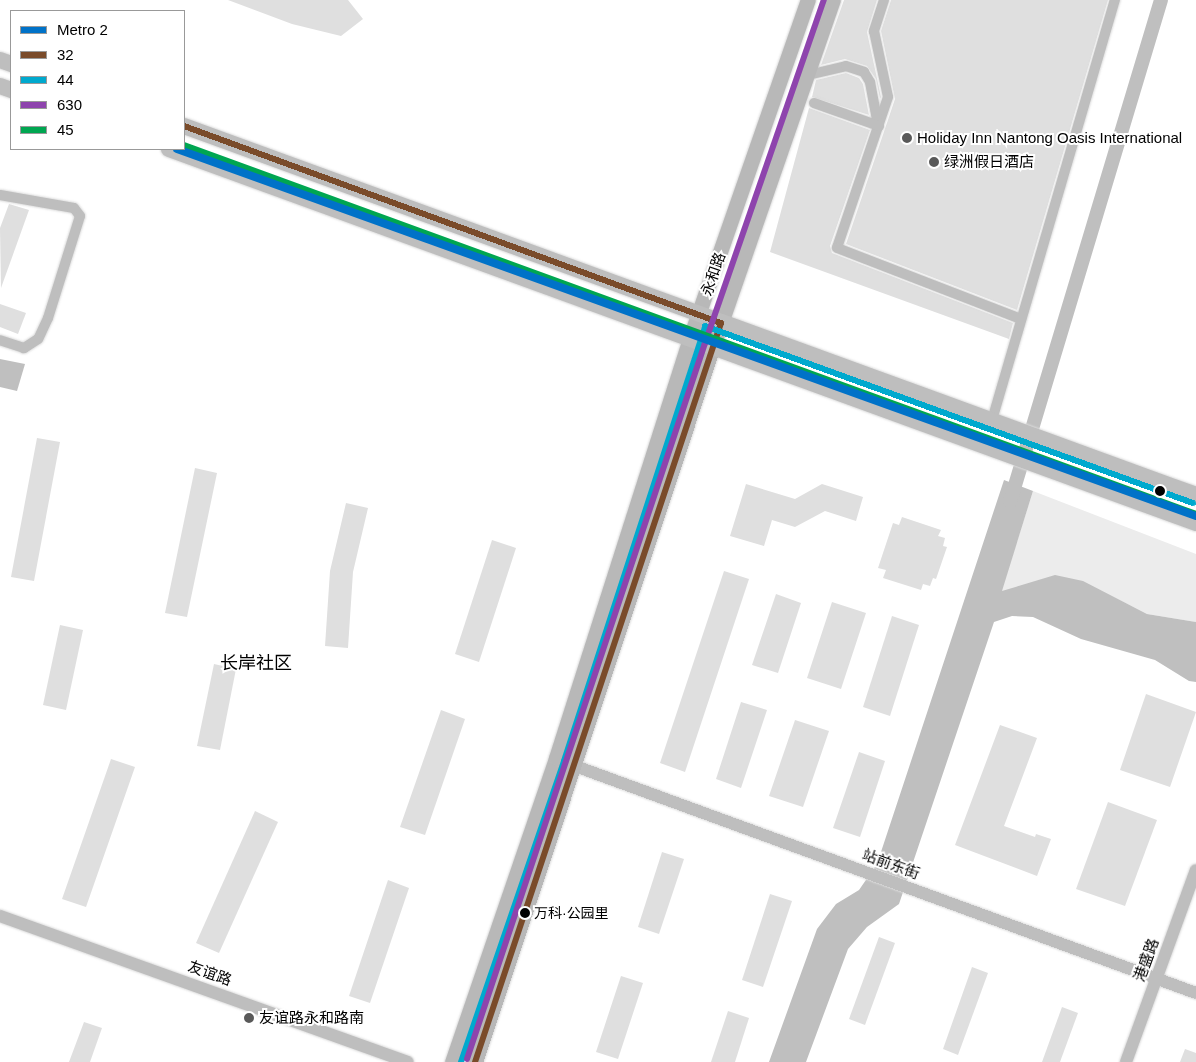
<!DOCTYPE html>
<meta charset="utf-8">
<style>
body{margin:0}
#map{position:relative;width:1196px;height:1062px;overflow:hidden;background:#fff;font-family:Arial,"Noto Sans SC",sans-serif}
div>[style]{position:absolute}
.green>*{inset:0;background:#ececec}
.water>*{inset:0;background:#bfbfbf}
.canal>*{height:14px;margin:-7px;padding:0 7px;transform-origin:7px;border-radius:7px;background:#bfbfbf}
.building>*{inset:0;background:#dfdfdf}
.roads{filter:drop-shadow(0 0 1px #dbdbdb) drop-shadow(0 0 1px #dbdbdb)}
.minor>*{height:10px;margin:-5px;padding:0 5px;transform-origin:5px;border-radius:5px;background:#bebebe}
.tertiary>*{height:12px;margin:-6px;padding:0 6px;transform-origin:6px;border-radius:6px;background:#bebebe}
.secondary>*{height:15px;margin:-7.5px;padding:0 7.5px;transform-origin:7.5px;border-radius:7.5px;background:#b8b8b8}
.primary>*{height:16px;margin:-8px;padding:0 8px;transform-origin:8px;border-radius:8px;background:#bebebe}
.bus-1>*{height:6px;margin:-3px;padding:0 3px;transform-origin:3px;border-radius:3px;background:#7a4b2a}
.bus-2>*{height:6px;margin:-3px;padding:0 3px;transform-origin:3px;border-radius:3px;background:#00a9ce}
.bus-3>*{height:6px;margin:-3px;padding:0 3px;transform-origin:3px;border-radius:3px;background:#8e44ad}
.bus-4>*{height:6px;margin:-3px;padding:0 3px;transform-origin:3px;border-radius:3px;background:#00a651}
.metro-1>*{height:8px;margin:-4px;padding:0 4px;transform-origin:4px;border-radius:4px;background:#0072c8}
.dots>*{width:14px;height:14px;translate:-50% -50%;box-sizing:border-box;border:2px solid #fff;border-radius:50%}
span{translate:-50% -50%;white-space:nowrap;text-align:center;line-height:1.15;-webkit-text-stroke:4px #fff;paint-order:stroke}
.bus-label{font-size:14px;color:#000}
.left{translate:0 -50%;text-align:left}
.poi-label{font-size:15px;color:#000}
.street-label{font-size:15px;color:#000}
.quarter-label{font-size:18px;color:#000}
.legend{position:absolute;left:10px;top:10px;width:175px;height:140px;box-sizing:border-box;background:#fff;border:1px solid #999;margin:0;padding:6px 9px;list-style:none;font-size:15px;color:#000}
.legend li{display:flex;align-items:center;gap:10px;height:25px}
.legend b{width:25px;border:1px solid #999}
</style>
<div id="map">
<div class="green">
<i style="clip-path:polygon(1033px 491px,1196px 554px,1196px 622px,1147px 614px,1111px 596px,1001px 592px)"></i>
</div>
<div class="water">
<i style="clip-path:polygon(0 359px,25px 364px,17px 391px,0 387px)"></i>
<i style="clip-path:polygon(1004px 480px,1033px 491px,1002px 591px,1055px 575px,1083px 581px,1147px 614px,1196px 622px,1196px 682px,1189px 681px,1155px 660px,1081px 639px,1033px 617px,1012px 616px,994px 622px,899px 904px,867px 927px,848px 949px,806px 1062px,769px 1062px,817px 929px,836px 904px,859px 890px,877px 864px)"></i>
</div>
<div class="canal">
<i style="left:1010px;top:502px;width:524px;rotate:-73.26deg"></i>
</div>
<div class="building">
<i style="clip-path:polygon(228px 0,348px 0,363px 19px,341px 36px,292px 24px)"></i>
<i style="clip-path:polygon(844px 0,877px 0,867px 32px,881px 97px,880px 99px,876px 79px,867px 66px,845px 59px,821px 65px)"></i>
<i style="clip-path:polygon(891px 0,1108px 0,1017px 310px,846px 244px,895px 99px,881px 31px)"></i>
<i style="clip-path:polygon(846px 73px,859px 78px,863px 84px,869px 115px,812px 97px,816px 80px)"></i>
<i style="clip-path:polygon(809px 108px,870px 130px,830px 246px,832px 253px,1013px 323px,1009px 339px,770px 252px)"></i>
<i style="clip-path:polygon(9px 204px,29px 210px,1px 288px,0 228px)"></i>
<i style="clip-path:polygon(0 304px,26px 313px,18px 334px,0 327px)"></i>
<i style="clip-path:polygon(37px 438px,60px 442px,34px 581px,11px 577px)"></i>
<i style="clip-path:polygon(195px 468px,217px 473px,187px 617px,165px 613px)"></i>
<i style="clip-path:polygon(746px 484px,795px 499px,822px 484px,863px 497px,856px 521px,825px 511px,795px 527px,772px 520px,764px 546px,730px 536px)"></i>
<i style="clip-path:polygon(346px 503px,368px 508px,353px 572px,348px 648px,325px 646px,330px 571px)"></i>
<i style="clip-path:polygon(902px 517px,941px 530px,938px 536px,945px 538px,943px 546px,947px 547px,936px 579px,933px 578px,930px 586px,923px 584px,921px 590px,883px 578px,886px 570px,878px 568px,893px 523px,899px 525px)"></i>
<i style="clip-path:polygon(492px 540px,516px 548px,479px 662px,455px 654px)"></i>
<i style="clip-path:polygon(724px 571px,749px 579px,685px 772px,660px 763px)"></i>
<i style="clip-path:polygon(776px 594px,801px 603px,778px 673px,752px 665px)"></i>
<i style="clip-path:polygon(832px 602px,866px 613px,841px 689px,807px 678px)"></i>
<i style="clip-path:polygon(892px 616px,919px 625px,890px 716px,863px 707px)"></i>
<i style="clip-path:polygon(60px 625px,83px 630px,66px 710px,43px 705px)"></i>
<i style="clip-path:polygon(214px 664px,236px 669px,220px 750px,197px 746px)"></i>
<i style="clip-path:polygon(1146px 694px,1196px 712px,1170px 787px,1120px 770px)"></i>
<i style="clip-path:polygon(741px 702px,767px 710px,741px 788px,716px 779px)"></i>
<i style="clip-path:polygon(441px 710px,465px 719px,425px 835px,400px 827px)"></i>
<i style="clip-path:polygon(795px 720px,829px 731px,803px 807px,769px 796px)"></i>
<i style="clip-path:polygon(1000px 725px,1037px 738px,1004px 826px,1035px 837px,1036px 834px,1051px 839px,1037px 876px,955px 845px)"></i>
<i style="clip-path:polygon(859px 752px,885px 761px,860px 837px,833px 828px)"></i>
<i style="clip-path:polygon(111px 759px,135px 767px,86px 907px,62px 899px)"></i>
<i style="clip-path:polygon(1108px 802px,1157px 820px,1125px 906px,1076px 889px)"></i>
<i style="clip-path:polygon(255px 811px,278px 822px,219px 953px,196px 943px)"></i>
<i style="clip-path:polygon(662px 852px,684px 859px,659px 934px,638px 927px)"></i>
<i style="clip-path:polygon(388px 880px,409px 888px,370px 1003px,349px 996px)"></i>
<i style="clip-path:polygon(770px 894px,792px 901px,763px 987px,742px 980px)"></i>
<i style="clip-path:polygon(879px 937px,895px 943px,865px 1025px,849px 1019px)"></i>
<i style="clip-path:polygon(972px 967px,988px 973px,958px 1055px,943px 1049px)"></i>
<i style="clip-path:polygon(621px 976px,643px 983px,618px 1059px,596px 1052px)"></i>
<i style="clip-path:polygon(1062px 1007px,1078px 1013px,1060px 1062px,1042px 1062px)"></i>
<i style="clip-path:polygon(728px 1011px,749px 1018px,735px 1062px,711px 1062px)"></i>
<i style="clip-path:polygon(84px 1022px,102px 1028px,90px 1062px,69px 1062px)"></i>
<i style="clip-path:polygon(1185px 1049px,1196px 1053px,1196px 1062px,1180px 1062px)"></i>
</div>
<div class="roads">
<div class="minor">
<i style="left:884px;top:0;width:33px;rotate:108deg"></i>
<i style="left:874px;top:31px;width:67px;rotate:78deg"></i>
<i style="left:888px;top:97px;width:159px;rotate:108.7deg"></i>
<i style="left:837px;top:248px;width:197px;rotate:21.1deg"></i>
<i style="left:808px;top:75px;width:39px;rotate:-13deg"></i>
<i style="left:846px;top:66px;width:19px;rotate:18deg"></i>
<i style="left:864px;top:72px;width:12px;rotate:59deg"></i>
<i style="left:870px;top:82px;width:44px;rotate:79.5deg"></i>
<i style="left:814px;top:103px;width:69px;rotate:19.5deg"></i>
<i style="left:0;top:195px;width:75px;rotate:10deg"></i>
<i style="left:74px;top:208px;width:10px;rotate:53deg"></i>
<i style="left:80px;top:216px;width:107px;rotate:107.4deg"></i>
<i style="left:48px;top:318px;width:23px;rotate:115deg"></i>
<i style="left:38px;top:339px;width:17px;rotate:147deg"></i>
<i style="left:24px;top:348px;width:25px;rotate:-162deg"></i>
<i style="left:992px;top:420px;width:438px;rotate:-73.7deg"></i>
</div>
<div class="tertiary">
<i style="left:575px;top:766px;width:661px;rotate:20.08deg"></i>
<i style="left:0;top:916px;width:433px;rotate:19.7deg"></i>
<i style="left:1126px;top:1062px;width:204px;rotate:-70deg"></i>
</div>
<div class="secondary">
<i style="left:452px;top:1062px;width:321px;rotate:-71.1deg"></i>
<i style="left:556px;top:758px;width:441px;rotate:-72.3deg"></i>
<i style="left:690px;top:338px;width:358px;rotate:-70.8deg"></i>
<i style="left:475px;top:1062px;width:755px;rotate:-71.61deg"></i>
<i style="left:713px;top:346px;width:366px;rotate:-70.9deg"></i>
</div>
<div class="primary">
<i style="left:0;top:60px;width:12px;rotate:20deg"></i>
<i style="left:0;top:86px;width:12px;rotate:20deg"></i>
<i style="left:184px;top:126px;width:1077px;rotate:20.03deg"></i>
<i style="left:169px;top:149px;width:1093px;rotate:20.01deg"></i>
</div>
</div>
<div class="bus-1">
<i style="left:184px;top:126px;width:572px;rotate:20.15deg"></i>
<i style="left:721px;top:323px;width:779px;rotate:108.41deg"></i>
</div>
<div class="bus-2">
<i style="left:461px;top:1062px;width:318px;rotate:-71.1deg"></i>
<i style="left:564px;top:761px;width:457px;rotate:-72deg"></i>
<i style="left:705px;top:326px;width:519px;rotate:19.94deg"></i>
</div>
<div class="bus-3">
<i style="left:467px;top:1059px;width:755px;rotate:-71.61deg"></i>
<i style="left:705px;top:343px;width:363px;rotate:-70.9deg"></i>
</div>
<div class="bus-4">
<i style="left:184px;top:145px;width:1077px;rotate:20.03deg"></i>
</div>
<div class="metro-1">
<i style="left:177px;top:149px;width:1083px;rotate:19.81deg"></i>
</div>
<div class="dots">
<i style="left:907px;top:138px;background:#595959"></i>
<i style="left:934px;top:162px;background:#595959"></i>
<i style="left:1160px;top:491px;background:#000"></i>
<i style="left:525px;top:913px;background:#000"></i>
<i style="left:249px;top:1018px;background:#595959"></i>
</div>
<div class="bus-label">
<span class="left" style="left:534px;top:913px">万科·公园里</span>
</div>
<div class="poi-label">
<span class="left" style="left:917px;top:138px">Holiday Inn Nantong Oasis International</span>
<span class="left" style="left:944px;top:162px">绿洲假日酒店</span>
<span class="left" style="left:259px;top:1018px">友谊路永和路南</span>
</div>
<div class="street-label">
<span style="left:713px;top:274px;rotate:-71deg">永和路</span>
<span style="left:891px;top:864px;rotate:20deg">站前东街</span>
<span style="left:1146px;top:960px;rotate:-70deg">港盛路</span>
<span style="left:210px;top:973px;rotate:20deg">友谊路</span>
</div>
<div class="quarter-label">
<span style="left:256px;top:663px">长岸社区</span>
</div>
<ul class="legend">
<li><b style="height:6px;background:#0072c8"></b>Metro 2</li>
<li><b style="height:6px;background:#7a4b2a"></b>32</li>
<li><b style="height:6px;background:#00a9ce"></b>44</li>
<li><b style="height:6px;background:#8e44ad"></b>630</li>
<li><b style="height:6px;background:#00a651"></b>45</li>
</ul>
</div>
